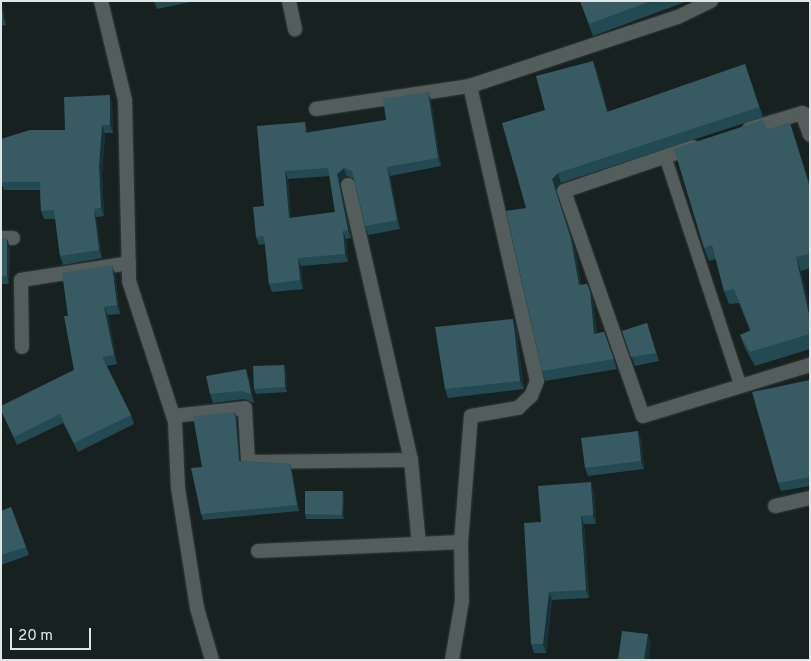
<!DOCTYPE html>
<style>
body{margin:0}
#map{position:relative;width:811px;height:661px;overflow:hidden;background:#172120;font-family:Overpass,sans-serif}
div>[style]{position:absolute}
.roads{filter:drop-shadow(0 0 1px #333b39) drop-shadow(0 0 1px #333b39)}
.service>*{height:12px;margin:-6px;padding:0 6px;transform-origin:6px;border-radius:6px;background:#525d5c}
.minor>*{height:14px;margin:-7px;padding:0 7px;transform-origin:7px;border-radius:7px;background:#525d5c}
.wall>*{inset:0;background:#234953}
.shaded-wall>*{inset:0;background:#163238}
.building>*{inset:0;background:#375a63}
span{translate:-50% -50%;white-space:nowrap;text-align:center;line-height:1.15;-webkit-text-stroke:4px #172120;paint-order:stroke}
.frame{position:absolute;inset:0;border:2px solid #dfe6e5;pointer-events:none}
.scale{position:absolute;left:10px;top:628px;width:81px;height:22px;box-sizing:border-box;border:2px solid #dfe6e5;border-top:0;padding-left:6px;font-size:15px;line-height:18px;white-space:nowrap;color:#dfe6e5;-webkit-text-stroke:4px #172120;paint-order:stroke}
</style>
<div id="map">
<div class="roads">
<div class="service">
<i style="left:665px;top:156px;width:240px;rotate:71.8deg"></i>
</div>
<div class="minor">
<i style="left:101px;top:1px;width:102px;rotate:76.4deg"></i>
<i style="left:125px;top:100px;width:181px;rotate:88.7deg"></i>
<i style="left:129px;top:281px;width:148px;rotate:71.9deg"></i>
<i style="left:175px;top:422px;width:66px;rotate:87.4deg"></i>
<i style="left:178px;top:488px;width:121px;rotate:81deg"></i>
<i style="left:197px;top:608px;width:54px;rotate:73.9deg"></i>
<i style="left:289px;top:1px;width:29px;rotate:78deg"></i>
<i style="left:316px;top:109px;width:156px;rotate:-8.5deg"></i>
<i style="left:802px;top:113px;width:23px;rotate:70deg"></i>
<i style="left:749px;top:129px;width:55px;rotate:-16.8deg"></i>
<i style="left:802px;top:113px;width:9px;rotate:21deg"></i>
<i style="left:693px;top:147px;width:136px;rotate:161.2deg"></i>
<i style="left:564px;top:191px;width:238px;rotate:70.7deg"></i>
<i style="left:643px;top:416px;width:175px;rotate:-17deg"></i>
<i style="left:348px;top:185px;width:282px;rotate:77.1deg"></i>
<i style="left:411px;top:460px;width:84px;rotate:84.6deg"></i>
<i style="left:1px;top:238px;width:12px"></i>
<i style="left:22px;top:347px;width:67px;rotate:-90.9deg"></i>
<i style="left:21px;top:280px;width:109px;rotate:-8.9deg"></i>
<i style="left:173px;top:416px;width:72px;rotate:-6.3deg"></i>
<i style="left:245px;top:408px;width:54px;rotate:86.8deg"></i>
<i style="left:248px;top:462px;width:163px;rotate:-0.7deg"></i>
<i style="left:775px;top:506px;width:36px;rotate:-13deg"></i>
<i style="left:258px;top:551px;width:203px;rotate:-2.5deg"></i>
<i style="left:452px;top:660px;width:60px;rotate:-80.4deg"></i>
<i style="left:462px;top:601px;width:59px;rotate:-91deg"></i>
<i style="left:461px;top:542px;width:126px;rotate:-85.5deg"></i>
<i style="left:471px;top:416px;width:48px;rotate:-9.7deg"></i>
<i style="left:518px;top:408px;width:18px;rotate:-43deg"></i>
<i style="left:531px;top:396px;width:16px;rotate:-68deg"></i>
<i style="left:537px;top:381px;width:303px;rotate:-102.8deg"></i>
<i style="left:470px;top:86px;width:219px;rotate:-18.4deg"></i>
<i style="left:678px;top:17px;width:37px;rotate:-26deg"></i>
</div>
</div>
<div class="wall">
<i style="clip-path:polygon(1px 1px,6px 25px,1px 26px)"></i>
<i style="clip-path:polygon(154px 1px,191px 1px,191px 2px,157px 9px)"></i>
<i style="clip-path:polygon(580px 1px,688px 1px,593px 36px)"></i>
<i style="clip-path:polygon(745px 64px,763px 117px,561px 183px,556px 189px,575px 249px,581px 285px,587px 284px,593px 301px,597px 333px,604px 332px,617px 369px,545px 381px,542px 371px,526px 208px,545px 110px,597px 71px,608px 112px)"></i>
<i style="clip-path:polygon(evenodd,428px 92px,431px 101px,441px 166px,390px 176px,400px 229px,368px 235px,365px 226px,354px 179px,347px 176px,340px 182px,351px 238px,346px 239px,348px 262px,301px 266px,303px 289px,272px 292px,269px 284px,265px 244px,259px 245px,256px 237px,264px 206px,308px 130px,308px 132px,386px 120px,428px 92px,330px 176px,335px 212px,291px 218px,288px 179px,330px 176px)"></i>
<i style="clip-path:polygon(112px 103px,113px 133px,105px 133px,102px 174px,104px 216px,96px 217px,102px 258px,63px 265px,60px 256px,55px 219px,44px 219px,41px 211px,40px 190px,4px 190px,1px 182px,65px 130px)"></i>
<i style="clip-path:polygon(790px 123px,810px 185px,810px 268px,801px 271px,810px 310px,810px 349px,755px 366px,745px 348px,740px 335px,750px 331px,739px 303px,729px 304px,724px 291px,716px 259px,709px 261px,704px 248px,767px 130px)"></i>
<i style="clip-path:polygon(1px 238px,7px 239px,10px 247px,9px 284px,1px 284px)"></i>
<i style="clip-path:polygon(115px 274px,120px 314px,108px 315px,117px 364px,107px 366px,131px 415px,134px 424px,78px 452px,63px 423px,17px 445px,3px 415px,1px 411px,1px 406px,74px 370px,68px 316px)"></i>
<i style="clip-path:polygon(647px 323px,659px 361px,635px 366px,622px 331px)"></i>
<i style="clip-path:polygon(516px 327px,524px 389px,448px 398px,445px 389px)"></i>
<i style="clip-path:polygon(286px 369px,287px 392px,256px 394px,254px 389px)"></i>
<i style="clip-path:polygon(249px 378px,254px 403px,244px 399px,213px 403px,210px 394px)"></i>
<i style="clip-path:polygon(810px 380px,810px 486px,781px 491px,778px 483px)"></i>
<i style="clip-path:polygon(235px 412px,237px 418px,240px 461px,290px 464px,292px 470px,299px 511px,203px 520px,201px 514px,202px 467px)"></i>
<i style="clip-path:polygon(641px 439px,644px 469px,588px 476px,585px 468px)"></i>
<i style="clip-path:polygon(594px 491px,596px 524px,584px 524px,589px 598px,552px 600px,546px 653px,534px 653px,531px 644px,541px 522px)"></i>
<i style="clip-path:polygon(344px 495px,344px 519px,306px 519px,305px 514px)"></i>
<i style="clip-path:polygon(11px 507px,29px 555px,1px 565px,1px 511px)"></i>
</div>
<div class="shaded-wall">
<i style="clip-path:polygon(1px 1px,2px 1px,6px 25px,3px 17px)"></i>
<i style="clip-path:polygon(593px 61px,597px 71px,611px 122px,607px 112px)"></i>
<i style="clip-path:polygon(428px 92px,431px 101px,441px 166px,438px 158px)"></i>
<i style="clip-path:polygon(110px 95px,112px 103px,113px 133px,110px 125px)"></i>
<i style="clip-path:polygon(305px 122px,308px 130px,309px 141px,306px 133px)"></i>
<i style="clip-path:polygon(790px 123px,810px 185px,810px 188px)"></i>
<i style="clip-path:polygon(102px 125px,105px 133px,102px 174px,104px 216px,101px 208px,99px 166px)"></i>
<i style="clip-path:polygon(387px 167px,390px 176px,400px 229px,397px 220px)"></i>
<i style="clip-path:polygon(344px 168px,347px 176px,340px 182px,351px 238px,348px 230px,337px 174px)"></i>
<i style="clip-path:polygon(285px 171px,288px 179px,292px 227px,289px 218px)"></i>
<i style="clip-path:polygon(558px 173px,561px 183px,556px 189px,575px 249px,582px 295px,579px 285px,552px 179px)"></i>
<i style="clip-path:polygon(94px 209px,96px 217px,102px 258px,99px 250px)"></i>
<i style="clip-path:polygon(343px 231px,346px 239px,348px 262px,345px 254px)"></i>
<i style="clip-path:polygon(7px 239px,10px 247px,9px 284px,7px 276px)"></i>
<i style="clip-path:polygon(796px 257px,801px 271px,810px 310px,810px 319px)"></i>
<i style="clip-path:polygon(298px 258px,301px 266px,303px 289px,300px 280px)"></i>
<i style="clip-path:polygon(112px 265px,115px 274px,120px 314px,117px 305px)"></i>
<i style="clip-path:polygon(590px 291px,593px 301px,598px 343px,594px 334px)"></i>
<i style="clip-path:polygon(104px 307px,108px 315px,117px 364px,114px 355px)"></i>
<i style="clip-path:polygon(513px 319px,516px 327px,524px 389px,520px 381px)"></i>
<i style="clip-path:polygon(284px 365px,286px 369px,287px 392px,285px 387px)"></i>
<i style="clip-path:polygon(246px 369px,249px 378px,254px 403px,251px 394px)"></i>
<i style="clip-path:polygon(235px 412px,237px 418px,241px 467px,239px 461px)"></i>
<i style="clip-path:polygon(638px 431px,641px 439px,644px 469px,641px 461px)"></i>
<i style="clip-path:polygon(290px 464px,292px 470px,299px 511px,297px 505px)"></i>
<i style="clip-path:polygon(591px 482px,594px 491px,596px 524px,593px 515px)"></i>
<i style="clip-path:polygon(343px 491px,344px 495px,344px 519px,342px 515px)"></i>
<i style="clip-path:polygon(581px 516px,584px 524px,589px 598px,586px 590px)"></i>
<i style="clip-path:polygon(549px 592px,552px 600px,546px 653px,543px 644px)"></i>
<i style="clip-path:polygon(648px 634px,651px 643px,649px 660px,644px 660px)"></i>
</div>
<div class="building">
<i style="clip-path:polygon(580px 1px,651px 1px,589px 24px)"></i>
<i style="clip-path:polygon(1px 5px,3px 17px,1px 17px)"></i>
<i style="clip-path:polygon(593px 61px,607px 112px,745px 64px,759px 107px,558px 173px,552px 179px,571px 239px,579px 285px,587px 284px,590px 291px,594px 334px,604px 332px,614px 359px,542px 371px,506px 211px,526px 208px,502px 123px,545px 110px,536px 76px)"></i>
<i style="clip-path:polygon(evenodd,428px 92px,438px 158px,387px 167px,397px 220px,365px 226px,352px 171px,344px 168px,337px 174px,348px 230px,343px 231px,345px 254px,298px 258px,300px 280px,269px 284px,264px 236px,256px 237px,253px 207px,264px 206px,257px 126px,305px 122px,306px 133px,386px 120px,383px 99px,428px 92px,328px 168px,335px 212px,289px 218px,285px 171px,328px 168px)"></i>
<i style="clip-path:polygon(110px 95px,110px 125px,102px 125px,99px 166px,101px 208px,94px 209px,99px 250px,60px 256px,54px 210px,41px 211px,40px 182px,1px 182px,1px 139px,30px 130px,65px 130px,64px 97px)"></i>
<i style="clip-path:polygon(763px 120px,767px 130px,790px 123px,810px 188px,810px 254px,796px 257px,810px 319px,810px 334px,750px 352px,740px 335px,751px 330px,734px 289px,724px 291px,712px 245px,704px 248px,674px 149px)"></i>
<i style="clip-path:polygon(1px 238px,7px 239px,7px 276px,1px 276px)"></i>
<i style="clip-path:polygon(112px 265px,117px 305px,104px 307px,114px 355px,102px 357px,131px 415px,74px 443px,60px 414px,14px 437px,1px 410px,1px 406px,74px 370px,64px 316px,68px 316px,62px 273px)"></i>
<i style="clip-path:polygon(513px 319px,520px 381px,445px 389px,435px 327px)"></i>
<i style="clip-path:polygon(647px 323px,656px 353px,631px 357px,622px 331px)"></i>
<i style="clip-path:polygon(284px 365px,285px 387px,254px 389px,253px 366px)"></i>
<i style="clip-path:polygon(246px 369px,251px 394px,241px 391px,210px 394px,206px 376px)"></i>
<i style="clip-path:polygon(810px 380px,810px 477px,778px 483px,752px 392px)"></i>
<i style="clip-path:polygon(235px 412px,239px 461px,290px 464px,297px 505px,201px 514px,191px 468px,202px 467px,193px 416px)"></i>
<i style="clip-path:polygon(638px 431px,641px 461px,585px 468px,581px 438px)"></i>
<i style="clip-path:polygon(591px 482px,593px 515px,581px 516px,586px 590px,549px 592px,543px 644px,531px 644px,524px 523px,541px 522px,538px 486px)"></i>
<i style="clip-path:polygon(305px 491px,343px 491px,342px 515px,305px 514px)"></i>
<i style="clip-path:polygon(11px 507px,26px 547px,1px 555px,1px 511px)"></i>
<i style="clip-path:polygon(622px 631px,648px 634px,644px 660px,618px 660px)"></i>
</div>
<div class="frame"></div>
<div class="scale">20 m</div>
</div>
